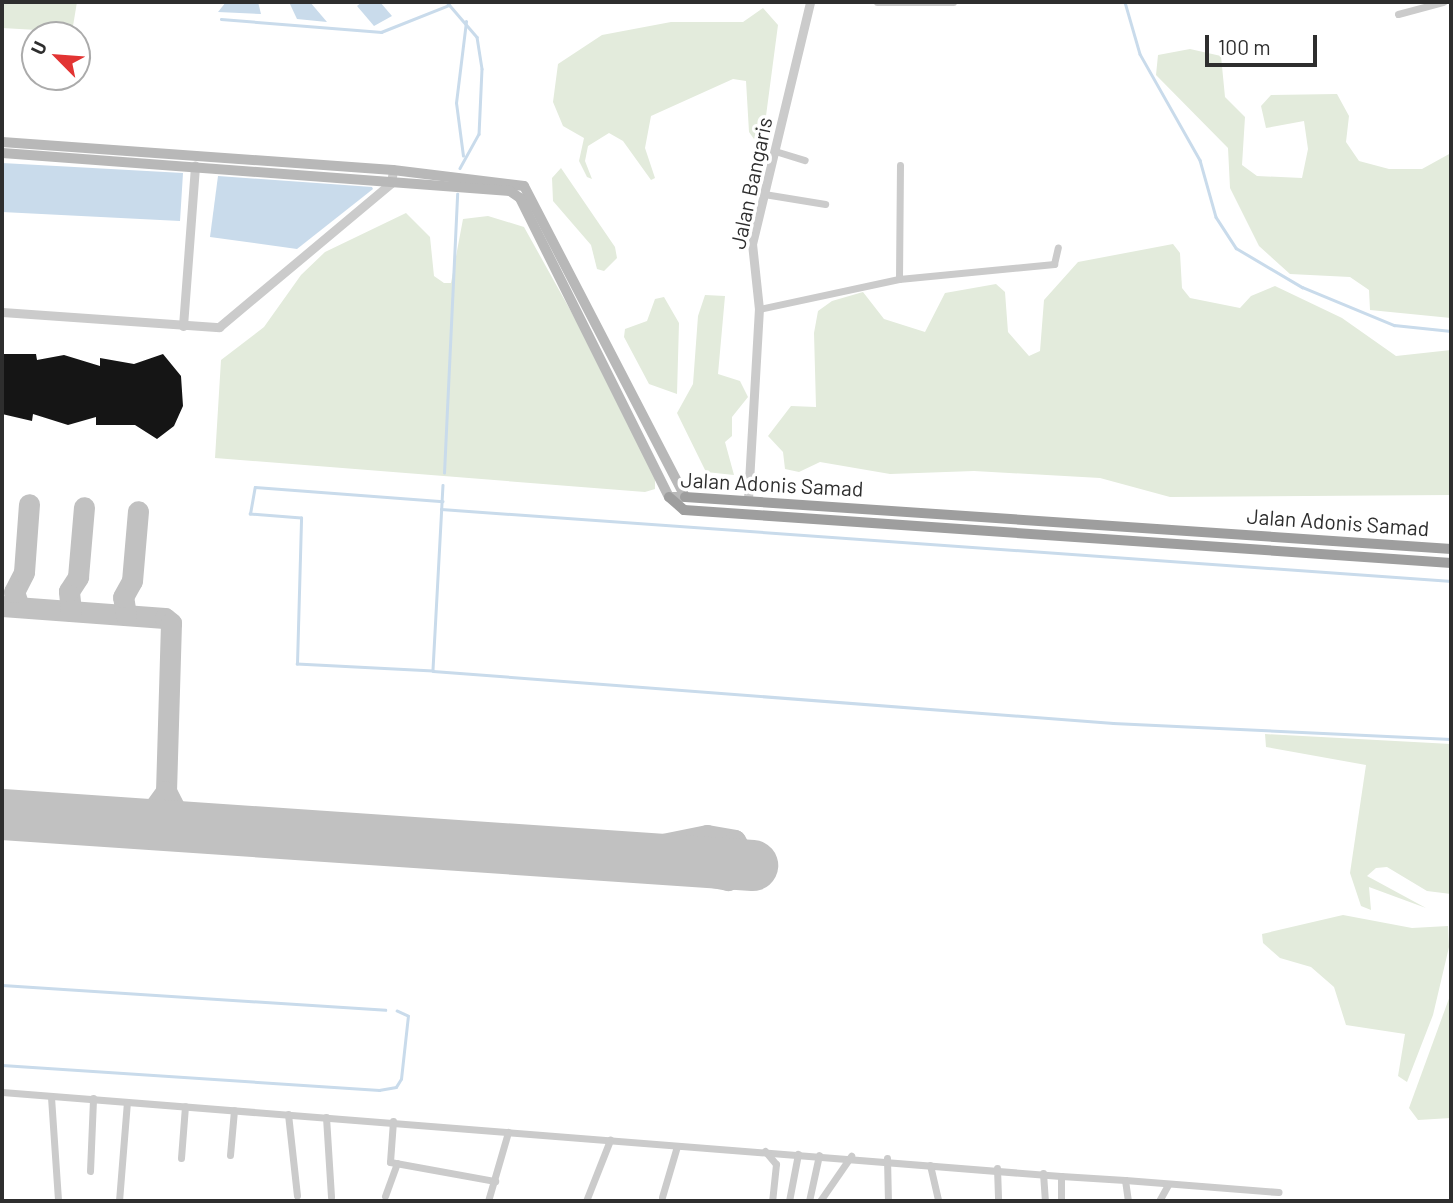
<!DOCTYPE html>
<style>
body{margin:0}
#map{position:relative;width:1453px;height:1203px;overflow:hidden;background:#fff;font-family:Barlow,sans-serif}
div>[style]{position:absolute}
.green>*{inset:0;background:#e3ebdc}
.water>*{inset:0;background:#c9dbeb}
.stream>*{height:2.5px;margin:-1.25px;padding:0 1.25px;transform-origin:1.25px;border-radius:1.25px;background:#c9dbeb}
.taxiway>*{height:21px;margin:-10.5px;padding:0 10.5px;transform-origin:10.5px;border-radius:10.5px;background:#c1c1c1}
.runway>*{height:51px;margin:-25.5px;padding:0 25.5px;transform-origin:25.5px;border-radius:25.5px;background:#c1c1c1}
.building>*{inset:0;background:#151515}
.minor>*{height:7px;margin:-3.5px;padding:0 3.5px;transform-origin:3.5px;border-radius:3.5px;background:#cbcbcb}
.tertiary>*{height:9px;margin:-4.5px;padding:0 4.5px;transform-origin:4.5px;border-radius:4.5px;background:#cbcbcb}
.secondary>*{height:10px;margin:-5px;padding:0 5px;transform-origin:5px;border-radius:5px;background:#b8b8b8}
.trunk>*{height:10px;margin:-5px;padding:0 5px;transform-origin:5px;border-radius:5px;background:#9e9e9e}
span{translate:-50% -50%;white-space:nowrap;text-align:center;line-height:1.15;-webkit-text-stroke:7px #fff;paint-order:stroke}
.street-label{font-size:21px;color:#2e2e2e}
.frame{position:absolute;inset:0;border:4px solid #2e2e2e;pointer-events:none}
.north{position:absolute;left:21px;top:21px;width:70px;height:70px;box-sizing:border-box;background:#fff;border:2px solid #ababab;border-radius:50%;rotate:295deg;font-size:19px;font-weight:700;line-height:28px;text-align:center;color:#2e2e2e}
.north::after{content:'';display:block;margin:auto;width:24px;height:32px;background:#e23433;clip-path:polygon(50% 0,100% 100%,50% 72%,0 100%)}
.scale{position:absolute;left:1205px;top:35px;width:112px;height:32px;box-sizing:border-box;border:4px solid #2e2e2e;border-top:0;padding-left:9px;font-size:21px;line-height:24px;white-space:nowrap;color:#2e2e2e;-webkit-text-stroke:5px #fff;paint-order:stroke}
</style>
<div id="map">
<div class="green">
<i style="clip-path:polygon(2px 2px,77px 2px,72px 32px,2px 28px)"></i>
<i style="clip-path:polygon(763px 8px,778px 25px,764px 131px,754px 139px,749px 132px,746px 81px,733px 79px,651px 116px,645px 148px,655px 178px,651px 180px,623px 141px,609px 133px,588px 146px,585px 161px,592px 179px,587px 177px,579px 161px,584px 138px,563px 126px,553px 102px,558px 64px,602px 35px,671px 22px,743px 22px)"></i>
<i style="clip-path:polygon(1190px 49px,1221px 56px,1225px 97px,1245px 117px,1242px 165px,1257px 176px,1302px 178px,1308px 149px,1304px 121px,1266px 128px,1261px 106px,1271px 95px,1337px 94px,1349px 116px,1346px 142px,1359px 161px,1389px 169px,1422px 169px,1451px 153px,1451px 318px,1370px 310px,1369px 290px,1350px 277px,1290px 274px,1259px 246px,1230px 188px,1228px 148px,1156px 75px,1158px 55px)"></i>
<i style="clip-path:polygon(561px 168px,615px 247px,617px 258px,604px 271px,597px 269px,591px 245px,553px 201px,552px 178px)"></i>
<i style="clip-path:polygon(406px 213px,430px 237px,434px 276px,444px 283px,451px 283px,463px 219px,488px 216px,524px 227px,583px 333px,655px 477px,655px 489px,645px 492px,215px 458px,221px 360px,264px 327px,301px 275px,325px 252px)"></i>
<i style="clip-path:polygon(1173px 244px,1180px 253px,1182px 288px,1190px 298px,1240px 308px,1251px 296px,1275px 286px,1342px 318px,1396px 356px,1451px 350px,1451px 495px,1170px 497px,1100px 478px,974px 471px,890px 474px,820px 462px,799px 472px,785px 469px,783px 452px,768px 436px,791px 406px,816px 407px,814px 333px,818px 311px,832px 301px,863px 292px,884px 319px,925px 332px,945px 293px,996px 284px,1005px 292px,1008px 332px,1029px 356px,1040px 351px,1044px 300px,1078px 262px)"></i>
<i style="clip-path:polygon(705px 295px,725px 296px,718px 374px,740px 381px,748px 397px,732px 417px,732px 436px,725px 442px,734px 475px,706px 472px,677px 413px,693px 384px,698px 316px)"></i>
<i style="clip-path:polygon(664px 297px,679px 323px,677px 394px,649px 384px,624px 337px,625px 329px,647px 321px,655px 299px)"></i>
<i style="clip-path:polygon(1265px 734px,1451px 744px,1451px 894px,1427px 891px,1387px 867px,1376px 868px,1367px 876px,1426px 908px,1369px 887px,1371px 910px,1361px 906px,1350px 873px,1366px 765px,1266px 747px)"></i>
<i style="clip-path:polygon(1343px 915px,1412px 928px,1448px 926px,1449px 947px,1433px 1015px,1407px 1082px,1398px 1076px,1405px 1034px,1346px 1025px,1334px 987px,1311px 967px,1280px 958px,1263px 943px,1262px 934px)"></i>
<i style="clip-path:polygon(1451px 993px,1451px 1118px,1418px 1120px,1409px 1108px)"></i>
</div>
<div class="water">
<i style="clip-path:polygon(226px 2px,258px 2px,261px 14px,218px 12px)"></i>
<i style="clip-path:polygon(289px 2px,310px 2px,327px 22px,297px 19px)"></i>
<i style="clip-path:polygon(362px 2px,380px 2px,392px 16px,374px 26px,357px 6px)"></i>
<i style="clip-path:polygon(2px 163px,183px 173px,180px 221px,2px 212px)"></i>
<i style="clip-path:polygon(218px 176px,372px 187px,373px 189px,297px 249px,210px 237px)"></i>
</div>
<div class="stream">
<i style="left:447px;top:2px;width:46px;rotate:49.4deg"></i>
<i style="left:477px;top:37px;width:32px;rotate:81deg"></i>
<i style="left:482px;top:69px;width:65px;rotate:92.6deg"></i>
<i style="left:479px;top:134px;width:39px;rotate:119deg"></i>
<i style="left:1125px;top:2px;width:54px;rotate:73.9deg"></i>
<i style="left:1140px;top:54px;width:122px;rotate:60.5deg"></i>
<i style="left:1200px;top:160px;width:59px;rotate:74.3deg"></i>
<i style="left:1216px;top:217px;width:37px;rotate:57deg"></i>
<i style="left:1236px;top:248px;width:77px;rotate:30.6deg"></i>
<i style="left:1302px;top:287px;width:100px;rotate:22.4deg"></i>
<i style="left:1394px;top:325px;width:57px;rotate:6deg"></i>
<i style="left:221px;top:19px;width:161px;rotate:4.6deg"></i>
<i style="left:381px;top:32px;width:73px;rotate:-21.7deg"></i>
<i style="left:463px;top:156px;width:53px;rotate:-97.5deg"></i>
<i style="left:456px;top:103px;width:82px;rotate:-83deg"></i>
<i style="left:444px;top:473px;width:279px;rotate:-87.3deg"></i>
<i style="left:443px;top:485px;width:186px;rotate:93.1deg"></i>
<i style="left:433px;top:671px;width:682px;rotate:4.37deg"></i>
<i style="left:1113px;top:723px;width:338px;rotate:2.7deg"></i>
<i style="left:441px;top:509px;width:1013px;rotate:4.08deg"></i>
<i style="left:433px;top:671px;width:136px;rotate:-177.1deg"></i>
<i style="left:297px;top:664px;width:146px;rotate:-88.4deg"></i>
<i style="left:301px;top:518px;width:51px;rotate:-175.5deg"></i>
<i style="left:250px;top:514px;width:27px;rotate:-80deg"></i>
<i style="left:255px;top:487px;width:188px;rotate:4.3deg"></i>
<i style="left:2px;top:985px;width:384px;rotate:3.7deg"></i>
<i style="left:2px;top:1065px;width:378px;rotate:3.8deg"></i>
<i style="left:379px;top:1090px;width:17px;rotate:-10deg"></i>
<i style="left:396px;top:1087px;width:9px;rotate:-58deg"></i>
<i style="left:401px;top:1079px;width:63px;rotate:-83.7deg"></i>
<i style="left:408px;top:1016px;width:12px;rotate:-156deg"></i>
</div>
<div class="taxiway">
<i style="left:2px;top:606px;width:163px;rotate:4.2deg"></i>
<i style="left:165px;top:618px;width:8px;rotate:40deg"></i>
<i style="left:171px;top:623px;width:168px;rotate:91.7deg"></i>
<i style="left:166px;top:791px;width:33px;rotate:63deg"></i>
<i style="left:181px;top:820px;width:21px;rotate:23deg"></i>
<i style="left:19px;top:607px;width:16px;rotate:-108deg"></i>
<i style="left:14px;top:592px;width:22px;rotate:-63deg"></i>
<i style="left:24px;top:572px;width:68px;rotate:-85.8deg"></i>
<i style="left:71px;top:611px;width:20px;rotate:-96deg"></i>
<i style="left:69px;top:591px;width:17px;rotate:-57deg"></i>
<i style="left:78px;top:577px;width:70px;rotate:-85.1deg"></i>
<i style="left:126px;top:615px;width:18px;rotate:-99deg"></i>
<i style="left:123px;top:597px;width:18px;rotate:-61deg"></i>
<i style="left:132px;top:581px;width:70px;rotate:-85.1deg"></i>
<i style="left:2px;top:814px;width:29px;rotate:4deg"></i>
<i style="left:121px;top:822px;width:25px;rotate:-7deg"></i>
<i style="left:146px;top:819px;width:34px;rotate:-54deg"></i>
<i style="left:608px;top:855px;width:101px;rotate:-11.4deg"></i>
<i style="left:707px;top:835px;width:28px;rotate:10deg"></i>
<i style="left:735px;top:840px;width:21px;rotate:62deg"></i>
<i style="left:745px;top:859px;width:18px;rotate:109deg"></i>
<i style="left:739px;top:876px;width:12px;rotate:160deg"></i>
<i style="left:728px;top:880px;width:15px;rotate:-169deg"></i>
<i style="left:713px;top:877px;width:19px;rotate:-122deg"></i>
</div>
<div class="runway">
<i style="left:2px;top:814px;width:752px;rotate:3.89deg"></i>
</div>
<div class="building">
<i style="clip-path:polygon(2px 354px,36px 354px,37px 360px,64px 355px,100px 366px,100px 358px,134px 364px,163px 354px,181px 376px,183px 406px,174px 426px,157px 439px,135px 425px,96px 425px,96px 417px,68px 425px,33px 414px,32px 421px,2px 414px)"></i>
</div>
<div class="minor">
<i style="left:877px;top:2px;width:76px"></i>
<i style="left:1398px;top:14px;width:47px;rotate:-14.9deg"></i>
<i style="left:775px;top:151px;width:31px;rotate:17deg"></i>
<i style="left:764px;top:194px;width:62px;rotate:9.3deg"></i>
<i style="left:899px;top:279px;width:114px;rotate:-89.5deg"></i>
<i style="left:759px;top:309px;width:143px;rotate:-12.1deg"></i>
<i style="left:899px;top:279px;width:156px;rotate:-5.5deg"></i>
<i style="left:1054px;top:264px;width:17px;rotate:-77deg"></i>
<i style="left:2px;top:1092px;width:1062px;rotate:4.54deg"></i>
<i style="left:51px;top:1097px;width:104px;rotate:86.1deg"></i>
<i style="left:288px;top:1114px;width:82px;rotate:83.7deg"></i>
<i style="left:326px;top:1117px;width:80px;rotate:86.4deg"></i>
<i style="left:393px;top:1121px;width:41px;rotate:94.2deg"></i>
<i style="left:390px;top:1162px;width:107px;rotate:10.3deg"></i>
<i style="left:765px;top:1151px;width:17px;rotate:50deg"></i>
<i style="left:776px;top:1164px;width:37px;rotate:96deg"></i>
<i style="left:230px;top:1155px;width:45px;rotate:-84.9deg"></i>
<i style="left:181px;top:1158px;width:52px;rotate:-85.6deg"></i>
<i style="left:887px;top:1158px;width:43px;rotate:88.7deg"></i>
<i style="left:930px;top:1165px;width:37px;rotate:77deg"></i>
<i style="left:997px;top:1168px;width:33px;rotate:88deg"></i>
<i style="left:90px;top:1171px;width:73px;rotate:-87.6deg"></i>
<i style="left:1043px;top:1173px;width:28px;rotate:86deg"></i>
<i style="left:1125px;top:1180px;width:154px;rotate:4.5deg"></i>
<i style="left:385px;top:1196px;width:35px;rotate:-70deg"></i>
<i style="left:662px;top:1197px;width:53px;rotate:-73.6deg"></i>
<i style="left:119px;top:1201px;width:99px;rotate:-85.4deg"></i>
<i style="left:488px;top:1201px;width:72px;rotate:-73.8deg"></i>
<i style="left:586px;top:1201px;width:66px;rotate:-68.5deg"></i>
<i style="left:789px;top:1201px;width:48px;rotate:-79.2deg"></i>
<i style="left:809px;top:1201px;width:47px;rotate:-77.7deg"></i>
<i style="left:820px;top:1201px;width:55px;rotate:-55.4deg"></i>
<i style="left:1061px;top:1201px;width:25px;rotate:-90deg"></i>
<i style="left:1061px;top:1176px;width:64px;rotate:3.6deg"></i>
<i style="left:1125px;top:1180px;width:21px;rotate:82deg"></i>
<i style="left:1159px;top:1201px;width:18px;rotate:-61deg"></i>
</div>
<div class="tertiary">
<i style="left:2px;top:312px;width:218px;rotate:4deg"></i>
<i style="left:219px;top:327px;width:224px;rotate:-39.9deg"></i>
<i style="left:391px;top:183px;width:13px;rotate:-81deg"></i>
<i style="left:183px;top:326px;width:161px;rotate:-85.7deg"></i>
<i style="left:748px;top:499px;width:190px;rotate:-86.7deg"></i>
<i style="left:759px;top:309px;width:65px;rotate:-96.1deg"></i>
<i style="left:752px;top:244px;width:249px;rotate:-76.5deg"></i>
</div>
<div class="secondary">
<i style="left:2px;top:142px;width:392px;rotate:4.1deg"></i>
<i style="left:393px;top:170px;width:132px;rotate:7deg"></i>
<i style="left:524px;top:186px;width:350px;rotate:62.6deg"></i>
<i style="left:685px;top:497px;width:16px;rotate:180deg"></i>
<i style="left:669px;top:497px;width:334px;rotate:-116.5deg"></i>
<i style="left:520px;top:198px;width:12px;rotate:-145deg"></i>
<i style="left:510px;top:191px;width:509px;rotate:-175.72deg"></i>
</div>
<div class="trunk">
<i style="left:669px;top:497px;width:20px;rotate:41deg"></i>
<i style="left:684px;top:510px;width:769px;rotate:3.95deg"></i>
<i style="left:685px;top:497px;width:768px;rotate:3.88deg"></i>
</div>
<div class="street-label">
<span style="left:751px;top:183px;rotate:-78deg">Jalan Bangaris</span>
<span style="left:772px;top:484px;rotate:3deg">Jalan Adonis Samad</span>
<span style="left:1338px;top:522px;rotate:4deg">Jalan Adonis Samad</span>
</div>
<div class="frame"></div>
<div class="north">U</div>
<div class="scale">100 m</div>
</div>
